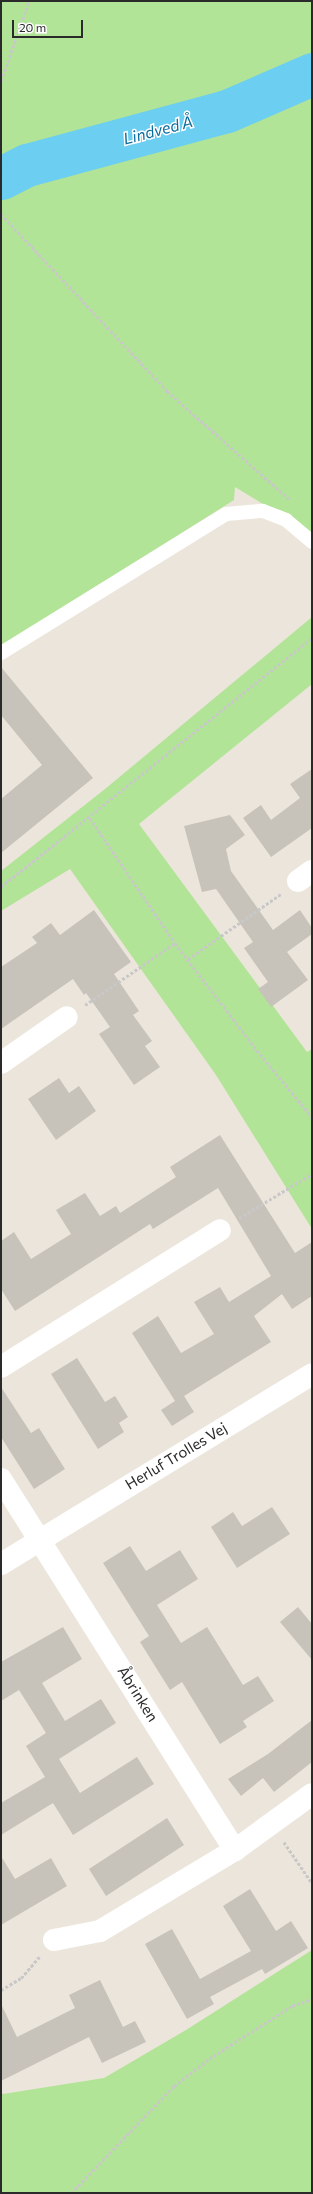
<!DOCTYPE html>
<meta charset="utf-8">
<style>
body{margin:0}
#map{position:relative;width:313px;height:2194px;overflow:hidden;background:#ece5db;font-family:Commissioner,sans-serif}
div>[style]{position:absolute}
.green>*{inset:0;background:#b2e497}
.river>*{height:43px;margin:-21.5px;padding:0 21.5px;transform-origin:21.5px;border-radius:21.5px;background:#6ccef0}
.building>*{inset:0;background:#c7c3ba}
.path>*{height:2.5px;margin-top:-1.25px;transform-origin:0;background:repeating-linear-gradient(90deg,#c8c8c8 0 3px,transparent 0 5px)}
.service>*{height:14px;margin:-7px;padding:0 7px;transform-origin:7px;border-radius:7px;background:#fff}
.minor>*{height:22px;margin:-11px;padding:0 11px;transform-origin:11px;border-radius:11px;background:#fff}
span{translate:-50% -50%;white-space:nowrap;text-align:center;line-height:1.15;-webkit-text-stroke:3px #fff;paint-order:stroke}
.street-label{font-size:15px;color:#2a2a2a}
.water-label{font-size:16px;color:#0b6c9d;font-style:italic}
.frame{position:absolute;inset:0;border:2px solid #2a2a2a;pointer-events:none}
.scale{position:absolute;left:12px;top:20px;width:71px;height:18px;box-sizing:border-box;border:2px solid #2a2a2a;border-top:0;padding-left:5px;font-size:12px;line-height:14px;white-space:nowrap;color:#2a2a2a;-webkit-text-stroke:3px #fff;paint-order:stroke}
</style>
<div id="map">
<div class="green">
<i style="clip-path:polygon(1px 1px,312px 1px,312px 534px,235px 487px,234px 500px,1px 646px)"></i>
<i style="clip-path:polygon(312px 617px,312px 684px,139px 824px,307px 1052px,312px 1049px,312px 1229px,216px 1075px,70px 869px,1px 911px,1px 871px,105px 789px)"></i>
<i style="clip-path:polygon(312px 1950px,312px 2193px,1px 2193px,1px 2092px,3px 2094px,104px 2078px,186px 2030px)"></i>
</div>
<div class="river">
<i style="left:1px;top:178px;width:29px;rotate:-27deg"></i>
<i style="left:27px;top:165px;width:207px;rotate:-15.1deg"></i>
<i style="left:227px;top:111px;width:93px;rotate:-23.5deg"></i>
</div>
<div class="building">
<i style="clip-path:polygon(1px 667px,93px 778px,1px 853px,1px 799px,42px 765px,1px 715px)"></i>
<i style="clip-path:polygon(312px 769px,312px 828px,271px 857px,243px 818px,261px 805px,271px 820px,300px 798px,290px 784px)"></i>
<i style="clip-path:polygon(230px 815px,245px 835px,226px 849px,231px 871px,273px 930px,300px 910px,312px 928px,312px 934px,287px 952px,308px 980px,271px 1007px,258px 989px,268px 982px,244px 948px,253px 942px,216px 889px,202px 892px,184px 826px)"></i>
<i style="clip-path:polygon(94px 910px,131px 962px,114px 974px,139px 1011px,133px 1015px,152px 1041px,145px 1046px,160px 1067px,134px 1085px,99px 1034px,110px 1027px,86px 993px,84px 995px,73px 979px,1px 1029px,1px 967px,37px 943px,32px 937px,51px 923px,60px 935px)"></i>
<i style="clip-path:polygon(59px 1078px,69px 1093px,79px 1086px,96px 1111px,56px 1140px,28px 1099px)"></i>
<i style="clip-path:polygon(220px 1135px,295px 1253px,312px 1242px,312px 1296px,292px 1309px,282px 1294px,254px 1316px,271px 1342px,184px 1396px,194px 1412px,172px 1426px,161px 1410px,175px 1401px,132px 1333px,158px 1316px,181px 1353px,214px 1334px,194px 1302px,220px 1287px,229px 1302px,271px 1276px,218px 1188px,153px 1229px,150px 1224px,15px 1311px,1px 1289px,1px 1241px,14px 1232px,31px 1259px,71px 1234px,56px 1210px,85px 1193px,100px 1216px,116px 1206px,120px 1213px,176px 1177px,170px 1167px)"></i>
<i style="clip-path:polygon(77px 1358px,105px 1402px,115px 1396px,128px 1417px,119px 1423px,124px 1432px,98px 1449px,51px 1374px)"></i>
<i style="clip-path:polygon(1px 1387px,31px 1433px,39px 1428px,65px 1469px,34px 1489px,1px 1437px)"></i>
<i style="clip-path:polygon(272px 1507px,290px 1534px,237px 1568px,211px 1527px,233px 1512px,242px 1526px)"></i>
<i style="clip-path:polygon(130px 1546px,146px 1571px,180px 1550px,198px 1579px,157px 1605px,181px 1643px,207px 1627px,243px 1685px,258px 1676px,274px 1701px,243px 1721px,247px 1727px,220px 1744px,182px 1682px,170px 1690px,140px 1642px,149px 1636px,103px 1563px)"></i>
<i style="clip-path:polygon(298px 1607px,312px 1624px,312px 1660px,280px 1622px)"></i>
<i style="clip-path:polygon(63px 1627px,82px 1659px,42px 1683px,65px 1721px,101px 1699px,116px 1723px,59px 1759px,80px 1793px,137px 1757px,154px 1784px,73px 1835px,53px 1803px,1px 1835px,1px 1803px,45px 1777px,26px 1746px,46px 1733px,19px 1690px,1px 1701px,1px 1662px)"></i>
<i style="clip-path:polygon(312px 1720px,312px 1762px,274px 1792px,263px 1778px,241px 1796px,228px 1779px,268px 1754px)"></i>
<i style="clip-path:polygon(167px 1818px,184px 1845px,106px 1896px,89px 1869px)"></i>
<i style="clip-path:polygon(1px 1856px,15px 1879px,51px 1858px,67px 1886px,1px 1925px)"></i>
<i style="clip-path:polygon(250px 1889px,276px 1931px,291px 1921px,308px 1948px,265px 1974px,262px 1969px,210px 1997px,214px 2004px,187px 2019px,145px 1944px,172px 1929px,200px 1979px,251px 1951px,223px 1906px)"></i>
<i style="clip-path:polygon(100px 1980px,123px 2027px,135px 2021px,146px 2042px,102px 2063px,89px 2037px,1px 2081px,1px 2004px,17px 2037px,75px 2008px,69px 1995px)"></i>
</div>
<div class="path">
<i style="left:1px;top:81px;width:85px;rotate:-70.7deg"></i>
<i style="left:1px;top:214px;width:243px;rotate:46.8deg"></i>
<i style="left:167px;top:391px;width:163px;rotate:41.5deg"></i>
<i style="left:90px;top:818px;width:151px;rotate:55.8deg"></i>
<i style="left:175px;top:943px;width:140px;rotate:52.6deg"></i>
<i style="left:260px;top:1054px;width:82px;rotate:50.5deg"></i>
<i style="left:1px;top:887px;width:398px;rotate:-38.7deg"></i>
<i style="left:188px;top:959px;width:113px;rotate:-35deg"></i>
<i style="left:85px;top:1005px;width:109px;rotate:-34.6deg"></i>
<i style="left:239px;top:1218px;width:85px;rotate:-31.1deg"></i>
<i style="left:284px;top:1842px;width:50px;rotate:55.7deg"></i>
<i style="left:1px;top:1990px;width:23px;rotate:-31deg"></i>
<i style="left:21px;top:1978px;width:28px;rotate:-49deg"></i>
<i style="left:71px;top:2193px;width:149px;rotate:-46.1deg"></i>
<i style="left:174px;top:2086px;width:49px;rotate:-37.6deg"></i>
<i style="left:213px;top:2056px;width:93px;rotate:-32.3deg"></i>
<i style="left:292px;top:2006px;width:21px;rotate:-19deg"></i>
</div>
<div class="service">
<i style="left:1px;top:653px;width:264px;rotate:-31.7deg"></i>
<i style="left:226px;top:514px;width:37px;rotate:-5deg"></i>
<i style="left:263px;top:511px;width:25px;rotate:21deg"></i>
<i style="left:286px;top:520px;width:34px;rotate:40deg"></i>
</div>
<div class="minor">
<i style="left:298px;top:881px;width:17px;rotate:-36deg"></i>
<i style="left:1px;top:1063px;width:80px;rotate:-34.9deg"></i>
<i style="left:1px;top:1367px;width:258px;rotate:-32deg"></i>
<i style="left:1px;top:1479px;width:439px;rotate:57.8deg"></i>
<i style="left:1px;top:1564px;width:364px;rotate:-31.4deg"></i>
<i style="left:54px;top:1940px;width:47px;rotate:-11.1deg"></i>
<i style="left:100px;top:1931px;width:157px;rotate:-31deg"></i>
<i style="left:235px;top:1850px;width:95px;rotate:-36deg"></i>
</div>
<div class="street-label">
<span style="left:176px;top:1456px;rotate:-31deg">Herluf Trolles Vej</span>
<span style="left:138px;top:1694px;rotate:58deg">Åbrinken</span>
</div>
<div class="water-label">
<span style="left:158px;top:130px;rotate:-15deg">Lindved Å</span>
</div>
<div class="frame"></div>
<div class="scale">20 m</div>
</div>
